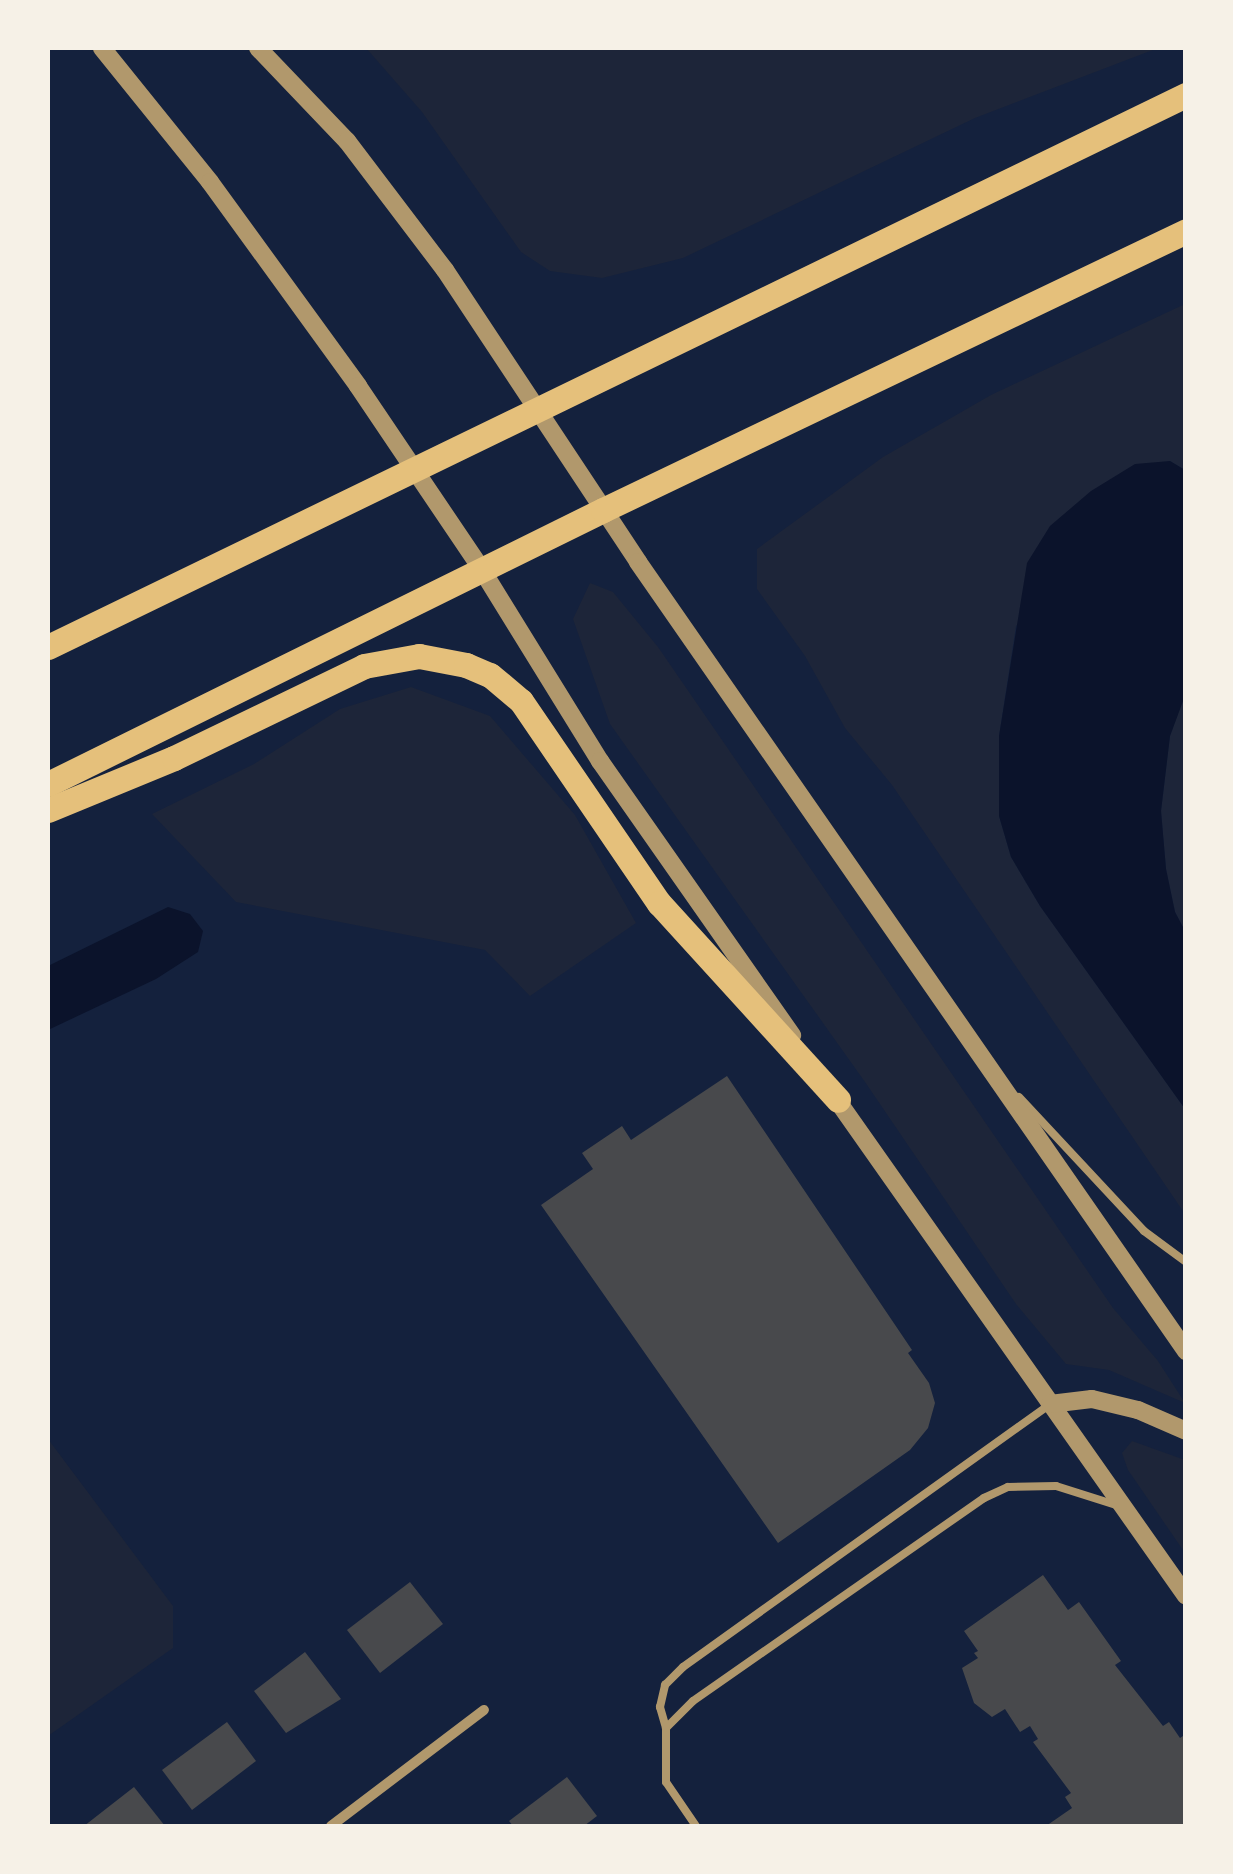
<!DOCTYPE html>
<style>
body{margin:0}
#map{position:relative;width:1233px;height:1874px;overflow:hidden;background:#14213d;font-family:Poppins,sans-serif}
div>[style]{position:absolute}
.green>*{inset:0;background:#1d2539}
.water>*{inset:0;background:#0b132b}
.building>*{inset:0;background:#48494c}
.service>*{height:8px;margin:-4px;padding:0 4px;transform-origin:4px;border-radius:4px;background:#b1986c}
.minor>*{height:10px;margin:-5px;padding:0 5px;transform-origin:5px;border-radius:5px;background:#b1986c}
.tertiary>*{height:18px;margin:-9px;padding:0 9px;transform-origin:9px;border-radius:9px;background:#b1986c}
.primary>*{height:25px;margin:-12.5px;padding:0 12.5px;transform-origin:12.5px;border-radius:12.5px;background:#e5c07b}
span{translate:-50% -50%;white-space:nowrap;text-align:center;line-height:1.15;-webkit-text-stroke:8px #f6f1e7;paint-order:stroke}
.frame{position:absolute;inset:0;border:50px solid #f6f1e7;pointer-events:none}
</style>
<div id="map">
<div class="green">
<i style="clip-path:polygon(366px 48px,1158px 48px,975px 118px,683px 258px,602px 278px,550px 271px,521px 252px,422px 112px)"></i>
<i style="clip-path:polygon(1185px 304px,1185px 470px,1170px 461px,1016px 626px,999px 736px,999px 816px,1011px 857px,1040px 906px,1185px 1109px,1185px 1214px,892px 785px,845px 728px,805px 656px,757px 589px,757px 549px,883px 457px,991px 395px)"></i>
<i style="clip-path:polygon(590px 583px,613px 592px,658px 647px,1113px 1308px,1158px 1361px,1185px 1403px,1109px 1370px,1066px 1364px,1016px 1304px,865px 1082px,610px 724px,573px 619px)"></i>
<i style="clip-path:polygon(411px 687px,490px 716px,575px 815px,636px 923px,530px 996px,485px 950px,236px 902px,152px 814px,254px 764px,340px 709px)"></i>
<i style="clip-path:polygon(1185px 693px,1185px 931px,1175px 912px,1166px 869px,1161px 811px,1170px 736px)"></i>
<i style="clip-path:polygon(48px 1439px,173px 1606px,173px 1648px,48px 1736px)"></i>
<i style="clip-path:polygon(1132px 1441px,1185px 1460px,1185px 1553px,1128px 1470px,1122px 1453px)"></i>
</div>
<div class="water">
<i style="clip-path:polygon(1170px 461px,1185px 470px,1186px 693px,1170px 736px,1161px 811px,1166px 869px,1175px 912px,1185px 931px,1185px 1109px,1040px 906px,1011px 857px,999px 816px,999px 736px,1027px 563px,1050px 526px,1091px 491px,1135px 464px)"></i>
<i style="clip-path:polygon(168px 907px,190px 914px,203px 931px,198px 952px,156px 979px,48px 1030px,48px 966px)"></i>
</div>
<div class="building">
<i style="clip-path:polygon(727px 1076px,912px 1350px,908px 1353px,929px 1383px,935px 1403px,928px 1428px,910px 1450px,778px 1543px,541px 1205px,593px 1169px,582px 1153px,622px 1126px,631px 1140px)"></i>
<i style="clip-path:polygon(1043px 1575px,1068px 1610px,1079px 1602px,1121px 1661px,1115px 1665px,1163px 1726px,1169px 1722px,1180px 1738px,1186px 1734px,1186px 1826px,1046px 1826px,1072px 1808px,1065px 1797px,1071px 1793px,1033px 1742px,1038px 1739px,1030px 1726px,1020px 1732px,1005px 1709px,992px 1717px,974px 1703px,962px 1668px,978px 1658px,974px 1653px,978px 1651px,964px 1631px)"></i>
<i style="clip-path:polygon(410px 1582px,443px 1624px,380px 1673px,347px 1630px)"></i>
<i style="clip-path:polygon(305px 1652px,341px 1699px,286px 1733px,254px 1691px)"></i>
<i style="clip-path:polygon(227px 1722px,256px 1761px,192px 1810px,162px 1770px)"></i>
<i style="clip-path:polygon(567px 1777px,597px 1816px,584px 1826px,513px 1826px,509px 1821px)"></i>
<i style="clip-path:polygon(134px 1787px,165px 1826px,84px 1826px)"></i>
</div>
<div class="service">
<i style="left:1019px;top:1097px;width:183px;rotate:47deg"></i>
<i style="left:1144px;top:1231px;width:52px;rotate:36.4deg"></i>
<i style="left:666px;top:1728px;width:38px;rotate:-45deg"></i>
<i style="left:693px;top:1701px;width:355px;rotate:-34.9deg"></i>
<i style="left:984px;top:1498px;width:26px;rotate:-25deg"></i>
<i style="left:1008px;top:1487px;width:48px;rotate:-1.2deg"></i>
<i style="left:1056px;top:1486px;width:63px;rotate:17.6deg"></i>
<i style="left:696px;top:1826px;width:53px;rotate:-124.3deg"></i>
<i style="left:666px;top:1782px;width:54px;rotate:-90deg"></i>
<i style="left:666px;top:1728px;width:22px;rotate:-106deg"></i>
<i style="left:660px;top:1707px;width:23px;rotate:-77deg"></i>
<i style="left:665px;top:1685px;width:25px;rotate:-45deg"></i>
<i style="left:683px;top:1667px;width:452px;rotate:-35.6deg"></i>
</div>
<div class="minor">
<i style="left:331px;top:1826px;width:192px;rotate:-37.2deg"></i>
</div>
<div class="tertiary">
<i style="left:102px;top:48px;width:172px;rotate:51.1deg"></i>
<i style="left:210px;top:182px;width:252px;rotate:54deg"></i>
<i style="left:358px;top:386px;width:222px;rotate:56deg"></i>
<i style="left:482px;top:570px;width:225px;rotate:58.3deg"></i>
<i style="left:600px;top:761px;width:335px;rotate:55deg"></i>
<i style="left:258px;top:48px;width:129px;rotate:46.3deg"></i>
<i style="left:347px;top:141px;width:162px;rotate:52.8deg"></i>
<i style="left:445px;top:270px;width:350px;rotate:56.5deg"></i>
<i style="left:638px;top:562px;width:961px;rotate:55.22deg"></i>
<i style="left:832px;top:1093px;width:615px;rotate:54.86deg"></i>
<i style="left:1050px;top:1404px;width:42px;rotate:-6.8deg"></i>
<i style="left:1092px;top:1399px;width:47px;rotate:13.4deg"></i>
<i style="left:1138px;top:1410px;width:52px;rotate:23.6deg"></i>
</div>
<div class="primary">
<i style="left:48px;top:647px;width:1265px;rotate:-25.88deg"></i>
<i style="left:48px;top:784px;width:619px;rotate:-26.28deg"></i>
<i style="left:603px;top:510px;width:646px;rotate:-25.57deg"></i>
<i style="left:48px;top:810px;width:136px;rotate:-22.4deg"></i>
<i style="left:174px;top:758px;width:211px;rotate:-25.8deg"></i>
<i style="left:364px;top:666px;width:56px;rotate:-10.3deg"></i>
<i style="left:419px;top:656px;width:48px;rotate:10.8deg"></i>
<i style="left:466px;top:665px;width:26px;rotate:23deg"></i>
<i style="left:490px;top:675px;width:40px;rotate:40deg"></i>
<i style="left:521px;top:701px;width:245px;rotate:55.7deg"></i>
<i style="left:659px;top:903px;width:266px;rotate:47.7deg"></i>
</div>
<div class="frame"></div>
</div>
